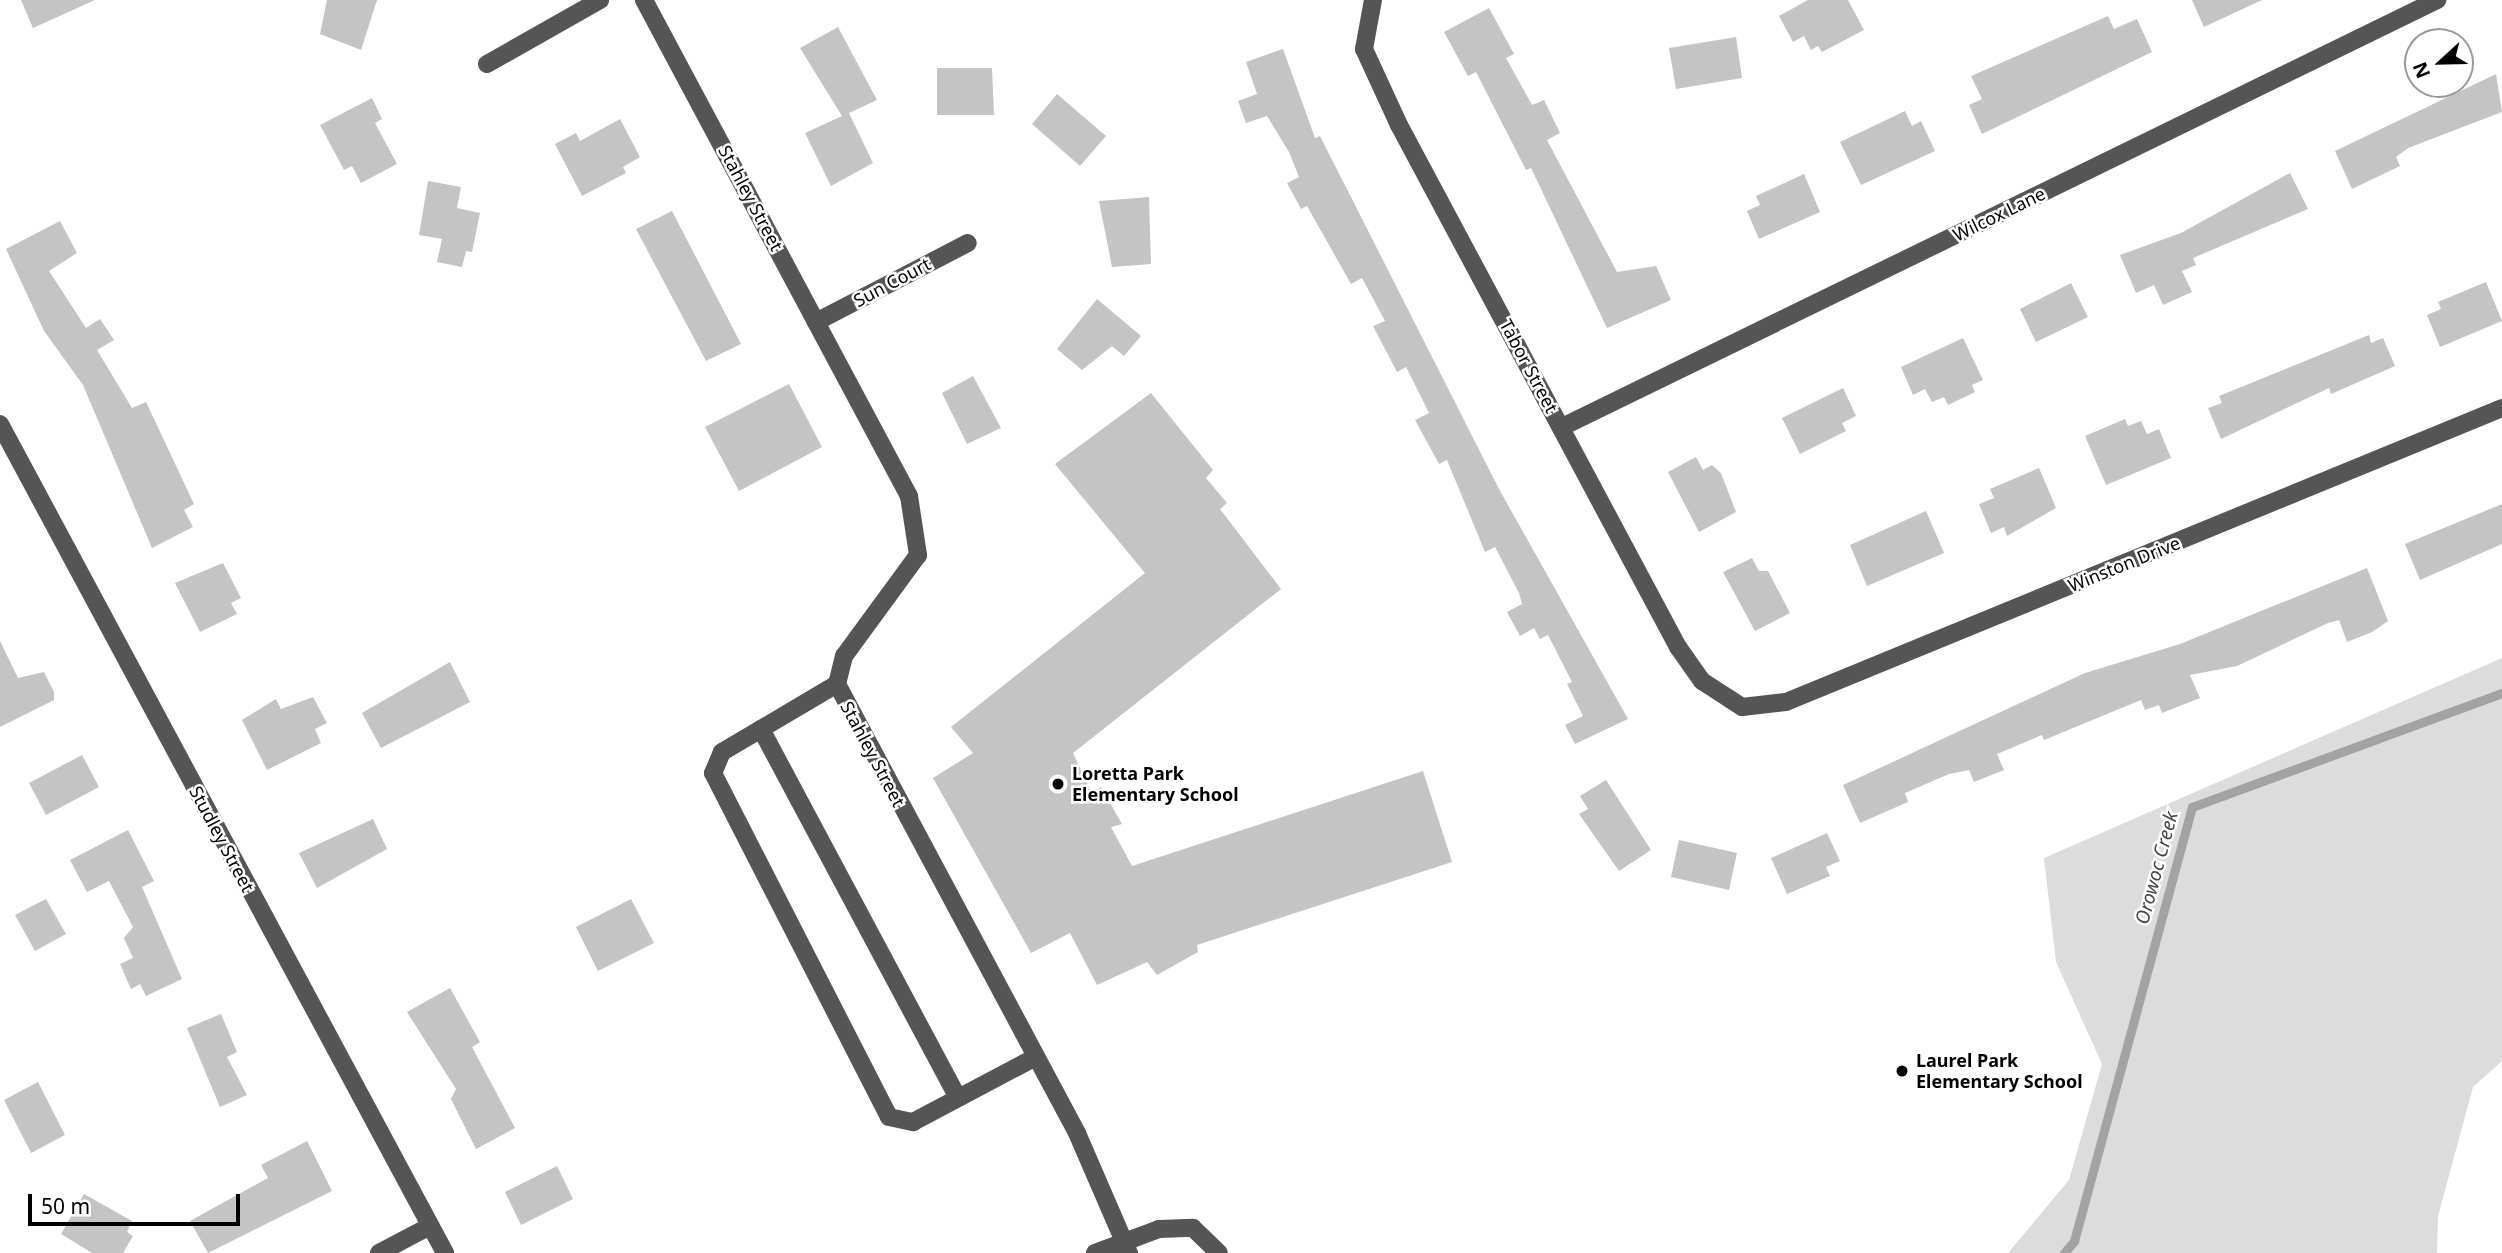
<!DOCTYPE html>
<style>
body{margin:0}
#map{position:relative;width:2502px;height:1253px;overflow:hidden;background:#fff;font-family:"Noto Sans",sans-serif}
div>[style]{position:absolute}
.green>*{inset:0;background:#dcdcdc}
.stream>*{height:9px;margin:-4.5px;padding:0 4.5px;transform-origin:4.5px;border-radius:4.5px;background:#a3a3a3}
.building>*{inset:0;background:#c4c4c4}
.minor>*{height:18px;margin:-9px;padding:0 9px;transform-origin:9px;border-radius:9px;background:#555}
.dots>*{width:19px;height:19px;translate:-50% -50%;box-sizing:border-box;border:4px solid #fff;border-radius:50%}
span{translate:-50% -50%;white-space:nowrap;text-align:center;line-height:1.15;-webkit-text-stroke:5px #fff;paint-order:stroke}
.street-label{font-size:18px;color:#000}
.poi-label{font-size:18px;color:#000;font-weight:700}
.left{translate:0 -50%;text-align:left}
.water-label{font-size:19px;color:#444;font-style:italic}
.north{position:absolute;left:2404px;top:28px;width:70px;height:70px;box-sizing:border-box;background:#fff;border:2px solid #999;border-radius:50%;rotate:248deg;font-size:19px;font-weight:700;line-height:28px;text-align:center;color:#000}
.north::after{content:'';display:block;margin:auto;width:24px;height:32px;background:#000;clip-path:polygon(50% 0,100% 100%,50% 72%,0 100%)}
.scale{position:absolute;left:28px;top:1194px;width:212px;height:32px;box-sizing:border-box;border:4px solid #000;border-top:0;padding-left:9px;font-size:21px;line-height:24px;white-space:nowrap;color:#000;-webkit-text-stroke:5px #fff;paint-order:stroke}
</style>
<div id="map">
<div class="green">
<i style="clip-path:polygon(2502px 658px,2502px 1061px,2473px 1087px,2438px 1216px,2437px 1253px,2008px 1253px,2069px 1180px,2102px 1064px,2056px 962px,2044px 858px)"></i>
</div>
<div class="stream">
<i style="left:2064px;top:1253px;width:16px;rotate:-50deg"></i>
<i style="left:2074px;top:1241px;width:450px;rotate:-74.8deg"></i>
<i style="left:2192px;top:807px;width:330px;rotate:-20.2deg"></i>
</div>
<div class="building">
<i style="clip-path:polygon(21px 0,95px 0,33px 28px)"></i>
<i style="clip-path:polygon(327px 0,377px 0,361px 50px,320px 34px)"></i>
<i style="clip-path:polygon(1808px 0,1848px 0,1864px 30px,1822px 52px,1818px 46px,1811px 50px,1804px 36px,1793px 42px,1779px 16px)"></i>
<i style="clip-path:polygon(2192px 0,2262px 0,2204px 27px)"></i>
<i style="clip-path:polygon(1489px 8px,1514px 54px,1506px 58px,1532px 105px,1544px 100px,1560px 133px,1547px 140px,1617px 272px,1656px 266px,1671px 300px,1607px 328px,1531px 168px,1526px 170px,1476px 72px,1468px 76px,1444px 32px)"></i>
<i style="clip-path:polygon(2108px 16px,2114px 29px,2137px 19px,2152px 52px,1982px 134px,1969px 105px,1982px 99px,1971px 76px)"></i>
<i style="clip-path:polygon(838px 27px,877px 100px,849px 113px,873px 163px,831px 186px,805px 133px,842px 116px,800px 48px)"></i>
<i style="clip-path:polygon(1736px 37px,1742px 78px,1676px 89px,1669px 48px)"></i>
<i style="clip-path:polygon(1283px 49px,1315px 138px,1320px 136px,1499px 489px,1628px 719px,1575px 744px,1565px 725px,1583px 716px,1567px 684px,1572px 682px,1548px 635px,1540px 639px,1534px 628px,1520px 636px,1507px 612px,1522px 604px,1519px 593px,1495px 547px,1485px 552px,1447px 460px,1439px 464px,1415px 420px,1429px 413px,1406px 367px,1397px 372px,1373px 326px,1385px 321px,1362px 278px,1351px 284px,1307px 206px,1301px 209px,1287px 183px,1299px 177px,1289px 152px,1267px 116px,1246px 123px,1238px 101px,1257px 94px,1246px 62px)"></i>
<i style="clip-path:polygon(937px 68px,992px 68px,994px 115px,937px 115px)"></i>
<i style="clip-path:polygon(2496px 74px,2502px 112px,2408px 148px,2396px 157px,2400px 166px,2352px 189px,2335px 151px)"></i>
<i style="clip-path:polygon(1057px 94px,1106px 136px,1080px 166px,1032px 124px)"></i>
<i style="clip-path:polygon(372px 98px,382px 119px,375px 123px,397px 164px,361px 183px,352px 166px,344px 170px,320px 125px)"></i>
<i style="clip-path:polygon(1905px 111px,1912px 126px,1921px 121px,1935px 151px,1861px 185px,1840px 142px)"></i>
<i style="clip-path:polygon(620px 119px,640px 157px,623px 167px,626px 173px,582px 196px,555px 144px,576px 133px,580px 141px)"></i>
<i style="clip-path:polygon(2290px 173px,2308px 209px,2193px 258px,2196px 265px,2182px 271px,2192px 292px,2163px 305px,2154px 285px,2136px 293px,2120px 255px,2181px 233px)"></i>
<i style="clip-path:polygon(1804px 174px,1820px 212px,1759px 239px,1747px 211px,1760px 205px,1756px 196px)"></i>
<i style="clip-path:polygon(428px 181px,461px 187px,457px 208px,480px 213px,472px 252px,466px 251px,462px 267px,437px 262px,442px 239px,419px 235px)"></i>
<i style="clip-path:polygon(1149px 197px,1151px 264px,1112px 267px,1099px 201px)"></i>
<i style="clip-path:polygon(672px 211px,741px 344px,706px 361px,636px 229px)"></i>
<i style="clip-path:polygon(60px 221px,77px 253px,49px 271px,86px 328px,100px 319px,114px 340px,97px 350px,132px 408px,146px 402px,194px 504px,184px 510px,193px 527px,152px 548px,83px 385px,44px 331px,6px 249px)"></i>
<i style="clip-path:polygon(2486px 282px,2502px 321px,2440px 347px,2427px 315px,2441px 309px,2438px 302px)"></i>
<i style="clip-path:polygon(2071px 283px,2088px 317px,2036px 342px,2020px 309px)"></i>
<i style="clip-path:polygon(1097px 299px,1141px 336px,1124px 356px,1112px 346px,1082px 370px,1057px 349px)"></i>
<i style="clip-path:polygon(2369px 335px,2371px 343px,2383px 338px,2395px 366px,2331px 394px,2329px 388px,2221px 439px,2208px 408px,2222px 403px,2219px 396px)"></i>
<i style="clip-path:polygon(1963px 338px,1983px 380px,1972px 385px,1975px 392px,1948px 405px,1944px 397px,1932px 402px,1925px 389px,1913px 395px,1901px 367px)"></i>
<i style="clip-path:polygon(973px 376px,1001px 428px,967px 444px,942px 393px)"></i>
<i style="clip-path:polygon(789px 384px,822px 447px,739px 491px,705px 427px)"></i>
<i style="clip-path:polygon(1843px 388px,1856px 416px,1842px 423px,1846px 431px,1800px 454px,1782px 418px)"></i>
<i style="clip-path:polygon(1151px 393px,1213px 470px,1206px 478px,1227px 503px,1220px 509px,1281px 589px,1073px 753px,1091px 791px,1101px 787px,1122px 824px,1111px 827px,1132px 866px,1423px 771px,1452px 862px,1197px 945px,1198px 952px,1157px 975px,1147px 962px,1097px 985px,1070px 933px,1031px 953px,933px 778px,973px 753px,951px 727px,1145px 573px,1055px 464px)"></i>
<i style="clip-path:polygon(2125px 419px,2128px 426px,2141px 421px,2147px 434px,2159px 429px,2171px 458px,2106px 485px,2085px 436px)"></i>
<i style="clip-path:polygon(1696px 457px,1703px 470px,1712px 465px,1721px 473px,1736px 512px,1699px 532px,1668px 472px)"></i>
<i style="clip-path:polygon(2039px 468px,2056px 508px,2007px 536px,2004px 527px,1991px 533px,1979px 504px,1994px 498px,1990px 489px)"></i>
<i style="clip-path:polygon(2502px 504px,2502px 544px,2420px 580px,2405px 544px)"></i>
<i style="clip-path:polygon(1926px 511px,1944px 553px,1867px 586px,1850px 545px)"></i>
<i style="clip-path:polygon(1752px 558px,1759px 571px,1768px 571px,1790px 613px,1755px 631px,1723px 572px)"></i>
<i style="clip-path:polygon(223px 563px,241px 598px,231px 603px,237px 614px,200px 632px,175px 583px)"></i>
<i style="clip-path:polygon(2367px 568px,2388px 621px,2372px 632px,2347px 642px,2339px 620px,2328px 623px,2237px 666px,2190px 675px,2200px 698px,2162px 713px,2159px 705px,2145px 710px,2141px 700px,2044px 740px,2042px 735px,1997px 754px,2004px 770px,1974px 782px,1969px 770px,1949px 774px,1905px 793px,1908px 802px,1860px 823px,1843px 785px,2085px 673px,2180px 644px)"></i>
<i style="clip-path:polygon(0 641px,18px 678px,44px 672px,54px 692px,54px 700px,0 727px)"></i>
<i style="clip-path:polygon(450px 662px,470px 702px,381px 748px,362px 713px)"></i>
<i style="clip-path:polygon(313px 697px,327px 723px,315px 729px,321px 743px,267px 770px,242px 720px,276px 699px,281px 709px)"></i>
<i style="clip-path:polygon(82px 755px,99px 787px,46px 815px,29px 783px)"></i>
<i style="clip-path:polygon(1606px 780px,1651px 850px,1619px 871px,1579px 814px,1588px 809px,1580px 796px)"></i>
<i style="clip-path:polygon(373px 819px,387px 849px,317px 888px,299px 853px)"></i>
<i style="clip-path:polygon(128px 830px,154px 881px,142px 887px,182px 979px,146px 996px,140px 984px,131px 989px,120px 964px,133px 958px,124px 938px,133px 927px,109px 881px,87px 892px,70px 860px)"></i>
<i style="clip-path:polygon(1827px 833px,1840px 861px,1826px 867px,1830px 876px,1787px 894px,1771px 858px)"></i>
<i style="clip-path:polygon(1679px 840px,1737px 853px,1729px 890px,1671px 877px)"></i>
<i style="clip-path:polygon(46px 899px,66px 934px,35px 951px,15px 915px)"></i>
<i style="clip-path:polygon(631px 899px,654px 943px,598px 971px,576px 927px)"></i>
<i style="clip-path:polygon(450px 988px,480px 1042px,472px 1047px,515px 1128px,476px 1149px,451px 1099px,456px 1089px,407px 1012px)"></i>
<i style="clip-path:polygon(221px 1014px,237px 1052px,227px 1057px,247px 1095px,220px 1107px,187px 1028px)"></i>
<i style="clip-path:polygon(38px 1082px,65px 1135px,31px 1153px,4px 1100px)"></i>
<i style="clip-path:polygon(307px 1141px,332px 1191px,208px 1253px,190px 1221px,268px 1178px,261px 1165px)"></i>
<i style="clip-path:polygon(557px 1166px,573px 1199px,521px 1225px,505px 1192px)"></i>
<i style="clip-path:polygon(84px 1194px,132px 1221px,127px 1232px,133px 1236px,123px 1253px,92px 1253px,61px 1234px)"></i>
</div>
<div class="minor">
<i style="left:644px;top:0;width:562px;rotate:61.89deg"></i>
<i style="left:909px;top:496px;width:60px;rotate:81.3deg"></i>
<i style="left:918px;top:555px;width:125px;rotate:126.2deg"></i>
<i style="left:844px;top:656px;width:29px;rotate:104deg"></i>
<i style="left:837px;top:684px;width:509px;rotate:61.87deg"></i>
<i style="left:1077px;top:1133px;width:131px;rotate:66.6deg"></i>
<i style="left:1373px;top:0;width:50px;rotate:100.4deg"></i>
<i style="left:1364px;top:49px;width:84px;rotate:65.3deg"></i>
<i style="left:1399px;top:125px;width:592px;rotate:61.88deg"></i>
<i style="left:1678px;top:647px;width:42px;rotate:54.8deg"></i>
<i style="left:1702px;top:681px;width:48px;rotate:33deg"></i>
<i style="left:1742px;top:707px;width:44px;rotate:-6.5deg"></i>
<i style="left:1786px;top:702px;width:774px;rotate:-22.32deg"></i>
<i style="left:487px;top:64px;width:130px;rotate:-29.5deg"></i>
<i style="left:816px;top:322px;width:171px;rotate:-27.5deg"></i>
<i style="left:0;top:424px;width:941px;rotate:61.77deg"></i>
<i style="left:1562px;top:427px;width:974px;rotate:-26.01deg"></i>
<i style="left:837px;top:684px;width:134px;rotate:149.4deg"></i>
<i style="left:722px;top:752px;width:23px;rotate:113deg"></i>
<i style="left:713px;top:773px;width:386px;rotate:62.9deg"></i>
<i style="left:889px;top:1117px;width:25px;rotate:12deg"></i>
<i style="left:913px;top:1122px;width:139px;rotate:-27.9deg"></i>
<i style="left:761px;top:729px;width:418px;rotate:61.9deg"></i>
<i style="left:379px;top:1253px;width:58px;rotate:-27.9deg"></i>
<i style="left:1095px;top:1253px;width:68px;rotate:-20.6deg"></i>
<i style="left:1159px;top:1229px;width:34px;rotate:-2deg"></i>
<i style="left:1193px;top:1228px;width:36px;rotate:44deg"></i>
</div>
<div class="dots">
<i style="left:1058px;top:784px;background:#000"></i>
<i style="left:1902px;top:1071px;background:#000"></i>
</div>
<div class="street-label">
<span style="left:751px;top:198px;rotate:62deg">Stahley Street</span>
<span style="left:1999px;top:214px;rotate:-26deg">Wilcox Lane</span>
<span style="left:892px;top:282px;rotate:-28deg">Sun Court</span>
<span style="left:1529px;top:366px;rotate:62deg">Tabor Street</span>
<span style="left:2124px;top:564px;rotate:-22deg">Winston Drive</span>
<span style="left:873px;top:754px;rotate:62deg">Stahley Street</span>
<span style="left:222px;top:839px;rotate:62deg">Studley Street</span>
</div>
<div class="poi-label">
<span class="left" style="left:1072px;top:784px">Loretta Park<br>Elementary School</span>
<span class="left" style="left:1916px;top:1071px">Laurel Park<br>Elementary School</span>
</div>
<div class="water-label">
<span style="left:2157px;top:868px;rotate:-75deg">Orowoc Creek</span>
</div>
<div class="north">N</div>
<div class="scale">50 m</div>
</div>
